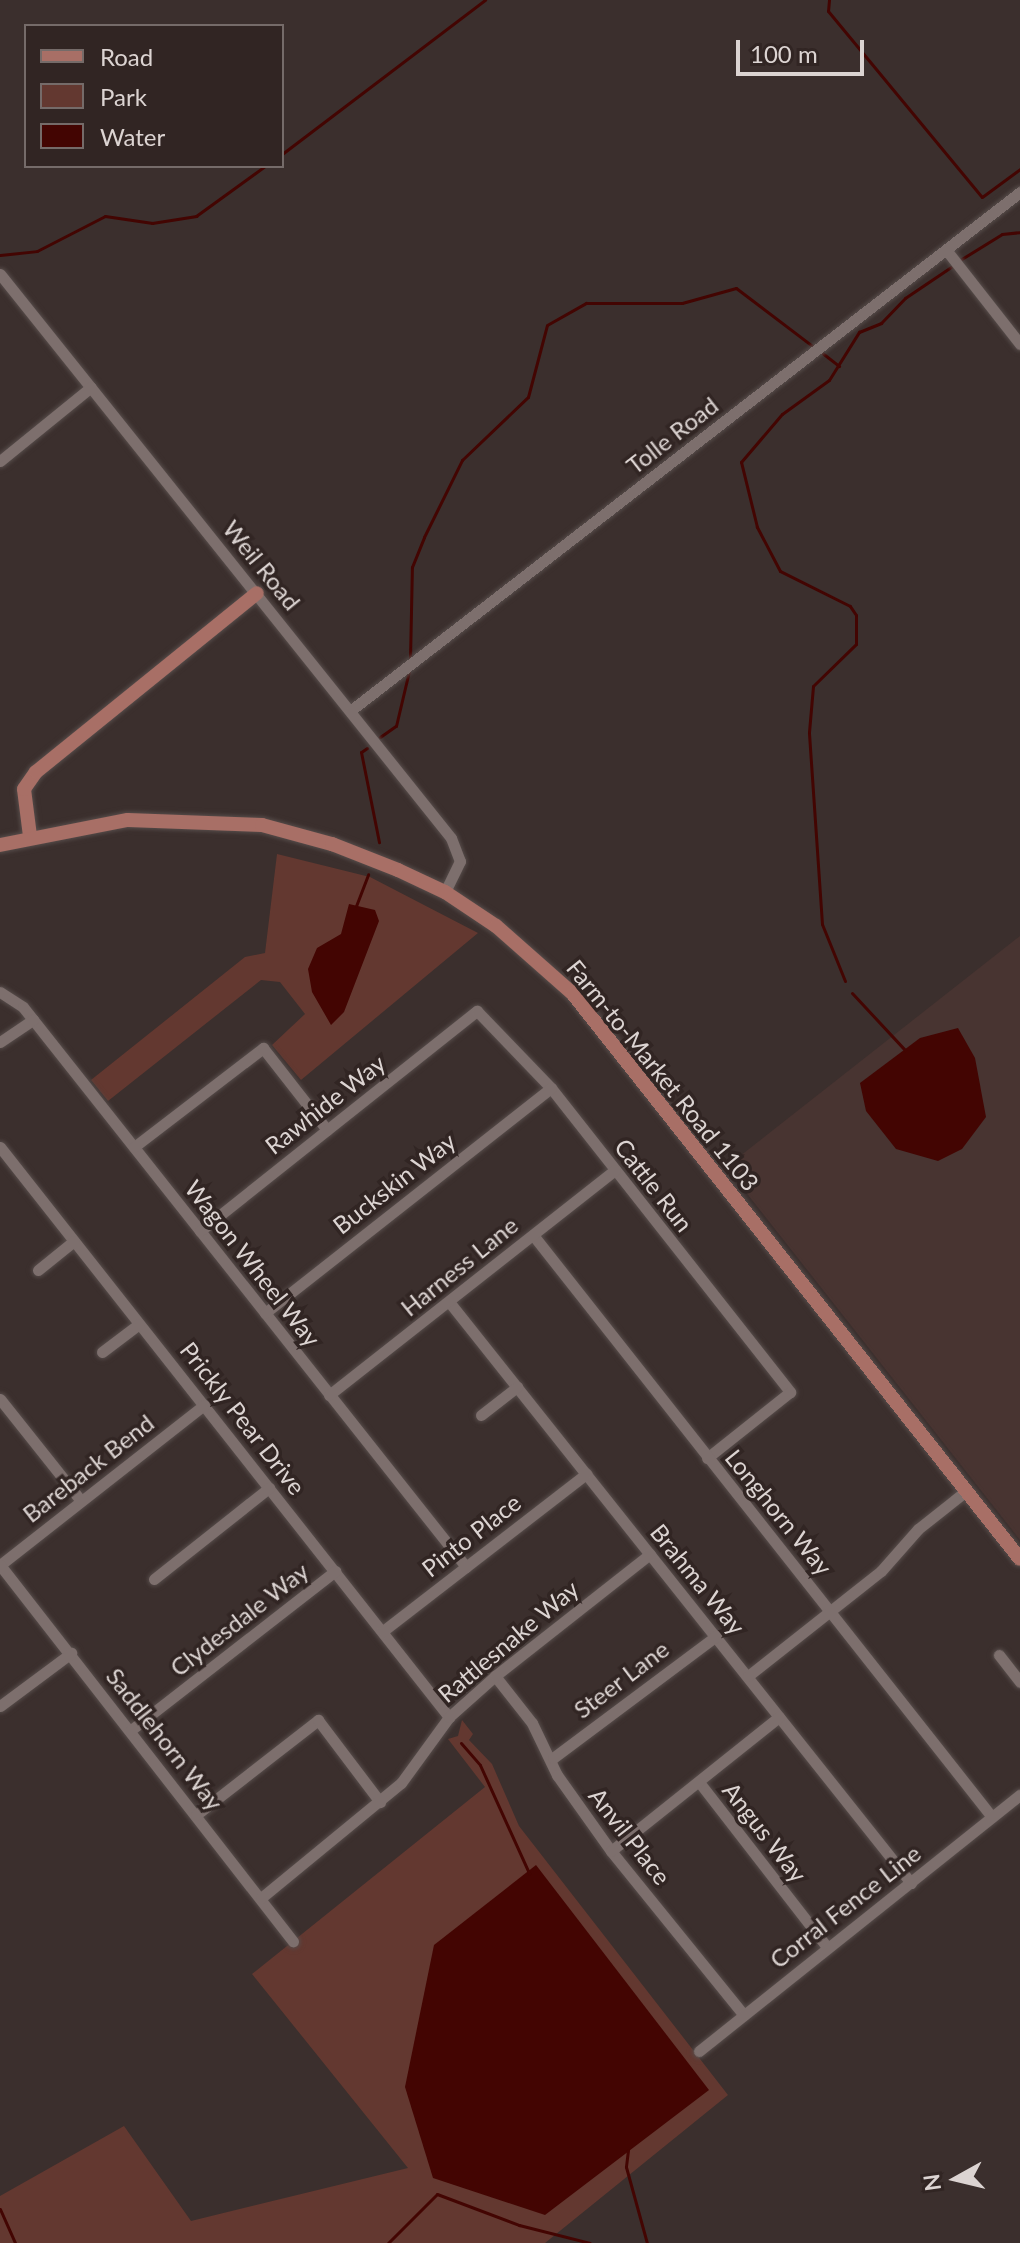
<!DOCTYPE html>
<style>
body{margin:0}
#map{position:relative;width:1020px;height:2243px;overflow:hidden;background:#3b2f2d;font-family:Lato,sans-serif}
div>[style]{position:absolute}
.built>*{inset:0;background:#483431}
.green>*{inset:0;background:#633830}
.water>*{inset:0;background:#430502}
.stream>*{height:3px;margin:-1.5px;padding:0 1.5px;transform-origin:1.5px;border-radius:1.5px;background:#430502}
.roads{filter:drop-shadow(0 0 2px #564c4a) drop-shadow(0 0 2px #564c4a)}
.minor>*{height:11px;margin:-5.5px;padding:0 5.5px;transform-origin:5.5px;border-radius:5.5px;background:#7d6f6d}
.major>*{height:14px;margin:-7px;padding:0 7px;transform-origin:7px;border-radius:7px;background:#a86f66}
span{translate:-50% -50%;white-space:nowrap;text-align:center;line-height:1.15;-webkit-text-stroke:7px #312523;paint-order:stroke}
.street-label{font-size:24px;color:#dcd4d2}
.legend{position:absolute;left:24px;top:24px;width:260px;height:144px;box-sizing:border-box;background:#312523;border:2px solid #756b69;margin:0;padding:10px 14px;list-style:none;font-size:24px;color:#dcd4d2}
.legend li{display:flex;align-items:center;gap:16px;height:40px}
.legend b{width:40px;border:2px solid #756b69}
.north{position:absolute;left:916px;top:2139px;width:80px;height:80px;-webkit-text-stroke:6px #312523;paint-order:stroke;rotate:262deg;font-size:22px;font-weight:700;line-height:32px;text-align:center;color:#dcd4d2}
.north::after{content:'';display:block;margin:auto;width:28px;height:36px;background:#dcd4d2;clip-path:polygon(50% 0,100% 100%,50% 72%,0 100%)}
.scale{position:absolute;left:736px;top:40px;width:128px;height:36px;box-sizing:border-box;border:4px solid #dcd4d2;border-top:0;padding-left:10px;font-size:24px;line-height:28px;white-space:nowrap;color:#dcd4d2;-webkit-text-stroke:6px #312523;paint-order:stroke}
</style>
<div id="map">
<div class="built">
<i style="clip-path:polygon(1020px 936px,1020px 1540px,726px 1167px)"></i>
</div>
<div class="green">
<i style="clip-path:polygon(277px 854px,370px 877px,478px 933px,301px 1080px,272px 1045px,305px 1014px,280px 982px,261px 980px,108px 1101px,91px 1080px,245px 957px,265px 953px)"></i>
<i style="clip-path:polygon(462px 1720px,473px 1734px,469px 1740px,492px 1764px,519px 1826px,728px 2095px,545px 2243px,0 2243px,0 2196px,124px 2126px,191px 2221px,408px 2168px,252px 1974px,485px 1787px,448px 1739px,458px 1736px)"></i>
</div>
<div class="water">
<i style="clip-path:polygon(349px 904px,375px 910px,379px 921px,344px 1012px,331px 1025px,312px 992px,308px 969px,317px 948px,341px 934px)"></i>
<i style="clip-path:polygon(958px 1028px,975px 1058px,986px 1117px,962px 1149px,938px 1161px,896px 1149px,866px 1111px,860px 1083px,920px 1038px)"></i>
<i style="clip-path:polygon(536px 1865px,709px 2090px,545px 2215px,433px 2178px,405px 2087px,434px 1945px)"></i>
</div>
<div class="stream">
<i style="left:829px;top:0;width:11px;rotate:95deg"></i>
<i style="left:828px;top:11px;width:241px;rotate:50.4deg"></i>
<i style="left:982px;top:197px;width:47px;rotate:-36.4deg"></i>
<i style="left:282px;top:154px;width:255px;rotate:-37.2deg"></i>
<i style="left:0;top:255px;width:37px;rotate:-6deg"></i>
<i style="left:37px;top:251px;width:76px;rotate:-27.2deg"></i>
<i style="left:105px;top:216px;width:48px;rotate:8.5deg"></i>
<i style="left:152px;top:223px;width:45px;rotate:-9deg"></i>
<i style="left:196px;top:216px;width:85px;rotate:-35.9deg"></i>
<i style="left:960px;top:260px;width:49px;rotate:-31.8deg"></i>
<i style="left:1002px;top:234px;width:18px;rotate:-6deg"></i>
<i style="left:821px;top:352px;width:23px;rotate:38deg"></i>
<i style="left:410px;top:659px;width:92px;rotate:-88.8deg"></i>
<i style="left:412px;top:567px;width:32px;rotate:-68deg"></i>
<i style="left:424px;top:537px;width:86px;rotate:-63.7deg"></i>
<i style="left:462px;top:460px;width:91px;rotate:-43.7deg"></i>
<i style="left:528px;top:397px;width:74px;rotate:-75.2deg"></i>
<i style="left:547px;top:325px;width:45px;rotate:-29.4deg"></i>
<i style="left:586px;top:303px;width:96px"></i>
<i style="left:682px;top:303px;width:56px;rotate:-15.5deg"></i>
<i style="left:736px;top:288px;width:99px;rotate:37.2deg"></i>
<i style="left:380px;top:737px;width:19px;rotate:-35deg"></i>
<i style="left:396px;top:726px;width:57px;rotate:-76.7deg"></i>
<i style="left:367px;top:748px;width:7px;rotate:146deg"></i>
<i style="left:361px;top:752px;width:92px;rotate:78.7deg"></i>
<i style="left:356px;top:906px;width:34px;rotate:-69deg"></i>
<i style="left:845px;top:981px;width:61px;rotate:-112deg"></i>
<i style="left:822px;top:924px;width:192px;rotate:-93.9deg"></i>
<i style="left:809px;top:732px;width:46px;rotate:-85deg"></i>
<i style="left:813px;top:686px;width:60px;rotate:-44.3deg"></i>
<i style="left:856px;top:644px;width:29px;rotate:-90deg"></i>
<i style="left:856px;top:615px;width:11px;rotate:-124deg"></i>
<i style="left:850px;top:606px;width:78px;rotate:-153.4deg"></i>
<i style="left:780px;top:571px;width:50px;rotate:-117.6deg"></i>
<i style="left:757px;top:527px;width:67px;rotate:-103.8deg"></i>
<i style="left:741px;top:462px;width:63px;rotate:-49.5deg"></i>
<i style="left:782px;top:414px;width:58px;rotate:-35.9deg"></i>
<i style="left:829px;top:380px;width:57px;rotate:-58deg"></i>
<i style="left:859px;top:332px;width:24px;rotate:-22deg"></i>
<i style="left:881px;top:323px;width:35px;rotate:-46deg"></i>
<i style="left:905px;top:298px;width:59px;rotate:-34deg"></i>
<i style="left:852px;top:993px;width:78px;rotate:47.1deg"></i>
<i style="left:461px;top:1743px;width:29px;rotate:49deg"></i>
<i style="left:480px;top:1765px;width:119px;rotate:65.6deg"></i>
<i style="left:628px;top:2150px;width:17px;rotate:97deg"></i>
<i style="left:626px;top:2167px;width:79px;rotate:74.6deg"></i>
<i style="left:0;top:2209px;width:37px;rotate:66deg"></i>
<i style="left:388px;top:2243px;width:69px;rotate:-45deg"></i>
<i style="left:437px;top:2194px;width:88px;rotate:20.7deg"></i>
<i style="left:519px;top:2225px;width:73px;rotate:14.2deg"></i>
</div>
<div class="roads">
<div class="minor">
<i style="left:947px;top:251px;width:118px;rotate:51.9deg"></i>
<i style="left:0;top:274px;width:722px;rotate:51.35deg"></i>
<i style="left:451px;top:838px;width:25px;rotate:69deg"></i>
<i style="left:460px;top:861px;width:34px;rotate:116deg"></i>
<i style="left:0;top:461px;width:117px;rotate:-39.1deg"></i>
<i style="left:350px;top:711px;width:848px;rotate:-37.76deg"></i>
<i style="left:0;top:992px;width:27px;rotate:33deg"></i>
<i style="left:23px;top:1007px;width:714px;rotate:51.65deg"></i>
<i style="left:0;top:1042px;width:40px;rotate:-34deg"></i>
<i style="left:0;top:1147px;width:726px;rotate:51.77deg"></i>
<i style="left:134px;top:1147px;width:163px;rotate:-37.5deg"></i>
<i style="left:263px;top:1048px;width:104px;rotate:52deg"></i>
<i style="left:200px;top:1231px;width:354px;rotate:-38.5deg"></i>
<i style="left:477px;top:1011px;width:107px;rotate:46.1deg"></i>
<i style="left:551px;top:1088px;width:387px;rotate:51.8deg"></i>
<i style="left:790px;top:1392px;width:106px;rotate:141.5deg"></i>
<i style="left:533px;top:1235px;width:741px;rotate:51.74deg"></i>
<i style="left:38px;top:1270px;width:46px;rotate:-38.9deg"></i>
<i style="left:450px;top:1303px;width:741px;rotate:51.52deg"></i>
<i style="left:265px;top:1313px;width:364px;rotate:-38.2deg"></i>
<i style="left:102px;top:1352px;width:46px;rotate:-37.1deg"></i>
<i style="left:329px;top:1395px;width:364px;rotate:-38.2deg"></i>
<i style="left:0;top:1399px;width:130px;rotate:51.5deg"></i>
<i style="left:204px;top:1405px;width:259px;rotate:141.9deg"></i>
<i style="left:0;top:1565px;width:477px;rotate:52.1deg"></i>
<i style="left:481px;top:1415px;width:46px;rotate:-37.9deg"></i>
<i style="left:154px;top:1579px;width:147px;rotate:-38.4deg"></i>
<i style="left:383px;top:1631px;width:257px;rotate:-37.7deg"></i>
<i style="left:999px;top:1655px;width:34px;rotate:52deg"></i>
<i style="left:495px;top:1676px;width:60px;rotate:51.8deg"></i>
<i style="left:532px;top:1723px;width:58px;rotate:64.3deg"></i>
<i style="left:557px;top:1775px;width:93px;rotate:54.6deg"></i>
<i style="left:611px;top:1851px;width:211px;rotate:51deg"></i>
<i style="left:748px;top:1676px;width:169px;rotate:-38.3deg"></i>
<i style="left:881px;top:1571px;width:56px;rotate:-48.6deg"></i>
<i style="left:918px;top:1529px;width:61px;rotate:-38.4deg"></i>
<i style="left:0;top:1706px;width:89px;rotate:-36.7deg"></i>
<i style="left:131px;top:1730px;width:259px;rotate:-37.9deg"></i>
<i style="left:553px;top:1758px;width:204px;rotate:-36.8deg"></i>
<i style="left:699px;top:1782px;width:209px;rotate:52.2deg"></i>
<i style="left:196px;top:1815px;width:155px;rotate:-37.9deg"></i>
<i style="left:318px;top:1720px;width:103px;rotate:52.9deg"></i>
<i style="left:611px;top:1851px;width:215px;rotate:-38.6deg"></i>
<i style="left:261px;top:1898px;width:181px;rotate:-39.4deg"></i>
<i style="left:401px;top:1783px;width:82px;rotate:-54deg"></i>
<i style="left:449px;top:1717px;width:62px;rotate:-41.7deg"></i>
<i style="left:495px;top:1676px;width:197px;rotate:-38.2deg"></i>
<i style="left:699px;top:2051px;width:411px;rotate:-38.6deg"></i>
</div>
<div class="major">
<i style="left:30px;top:836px;width:47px;rotate:-97.3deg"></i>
<i style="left:24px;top:789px;width:21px;rotate:-55deg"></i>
<i style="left:36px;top:772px;width:284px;rotate:-39deg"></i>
<i style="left:0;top:845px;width:130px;rotate:-11.1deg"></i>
<i style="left:128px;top:820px;width:134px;rotate:2.1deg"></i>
<i style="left:262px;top:825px;width:73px;rotate:15.2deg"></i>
<i style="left:332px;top:844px;width:71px;rotate:21.5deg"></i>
<i style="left:398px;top:870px;width:52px;rotate:25.1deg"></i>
<i style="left:445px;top:892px;width:61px;rotate:33.7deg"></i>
<i style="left:496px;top:926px;width:103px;rotate:41.4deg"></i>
<i style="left:573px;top:994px;width:720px;rotate:51.65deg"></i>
</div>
</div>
<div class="street-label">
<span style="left:672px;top:435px;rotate:-38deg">Tolle Road</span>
<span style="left:262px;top:565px;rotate:51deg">Weil Road</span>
<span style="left:663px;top:1075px;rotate:51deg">Farm-to-Market Road 1103</span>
<span style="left:325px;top:1104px;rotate:-38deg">Rawhide Way</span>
<span style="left:394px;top:1183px;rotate:-38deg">Buckskin Way</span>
<span style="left:654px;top:1185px;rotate:52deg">Cattle Run</span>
<span style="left:253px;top:1263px;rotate:52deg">Wagon Wheel Way</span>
<span style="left:459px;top:1266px;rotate:-39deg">Harness Lane</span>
<span style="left:243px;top:1418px;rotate:52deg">Prickly Pear Drive</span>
<span style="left:88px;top:1468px;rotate:-38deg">Bareback Bend</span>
<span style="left:779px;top:1512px;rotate:51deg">Longhorn Way</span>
<span style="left:471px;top:1535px;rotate:-38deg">Pinto Place</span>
<span style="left:698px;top:1579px;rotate:51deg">Brahma Way</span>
<span style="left:239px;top:1619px;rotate:-38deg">Clydesdale Way</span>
<span style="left:508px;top:1641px;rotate:-40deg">Rattlesnake Way</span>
<span style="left:621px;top:1679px;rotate:-37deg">Steer Lane</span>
<span style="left:165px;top:1739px;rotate:52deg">Saddlehorn Way</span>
<span style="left:765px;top:1832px;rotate:52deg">Angus Way</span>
<span style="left:630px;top:1836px;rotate:52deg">Anvil Place</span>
<span style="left:845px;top:1906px;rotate:-38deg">Corral Fence Line</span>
</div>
<ul class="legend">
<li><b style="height:10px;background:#a86f66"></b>Road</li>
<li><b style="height:22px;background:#633830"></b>Park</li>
<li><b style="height:22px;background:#430502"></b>Water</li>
</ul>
<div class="north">N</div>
<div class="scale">100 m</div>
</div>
